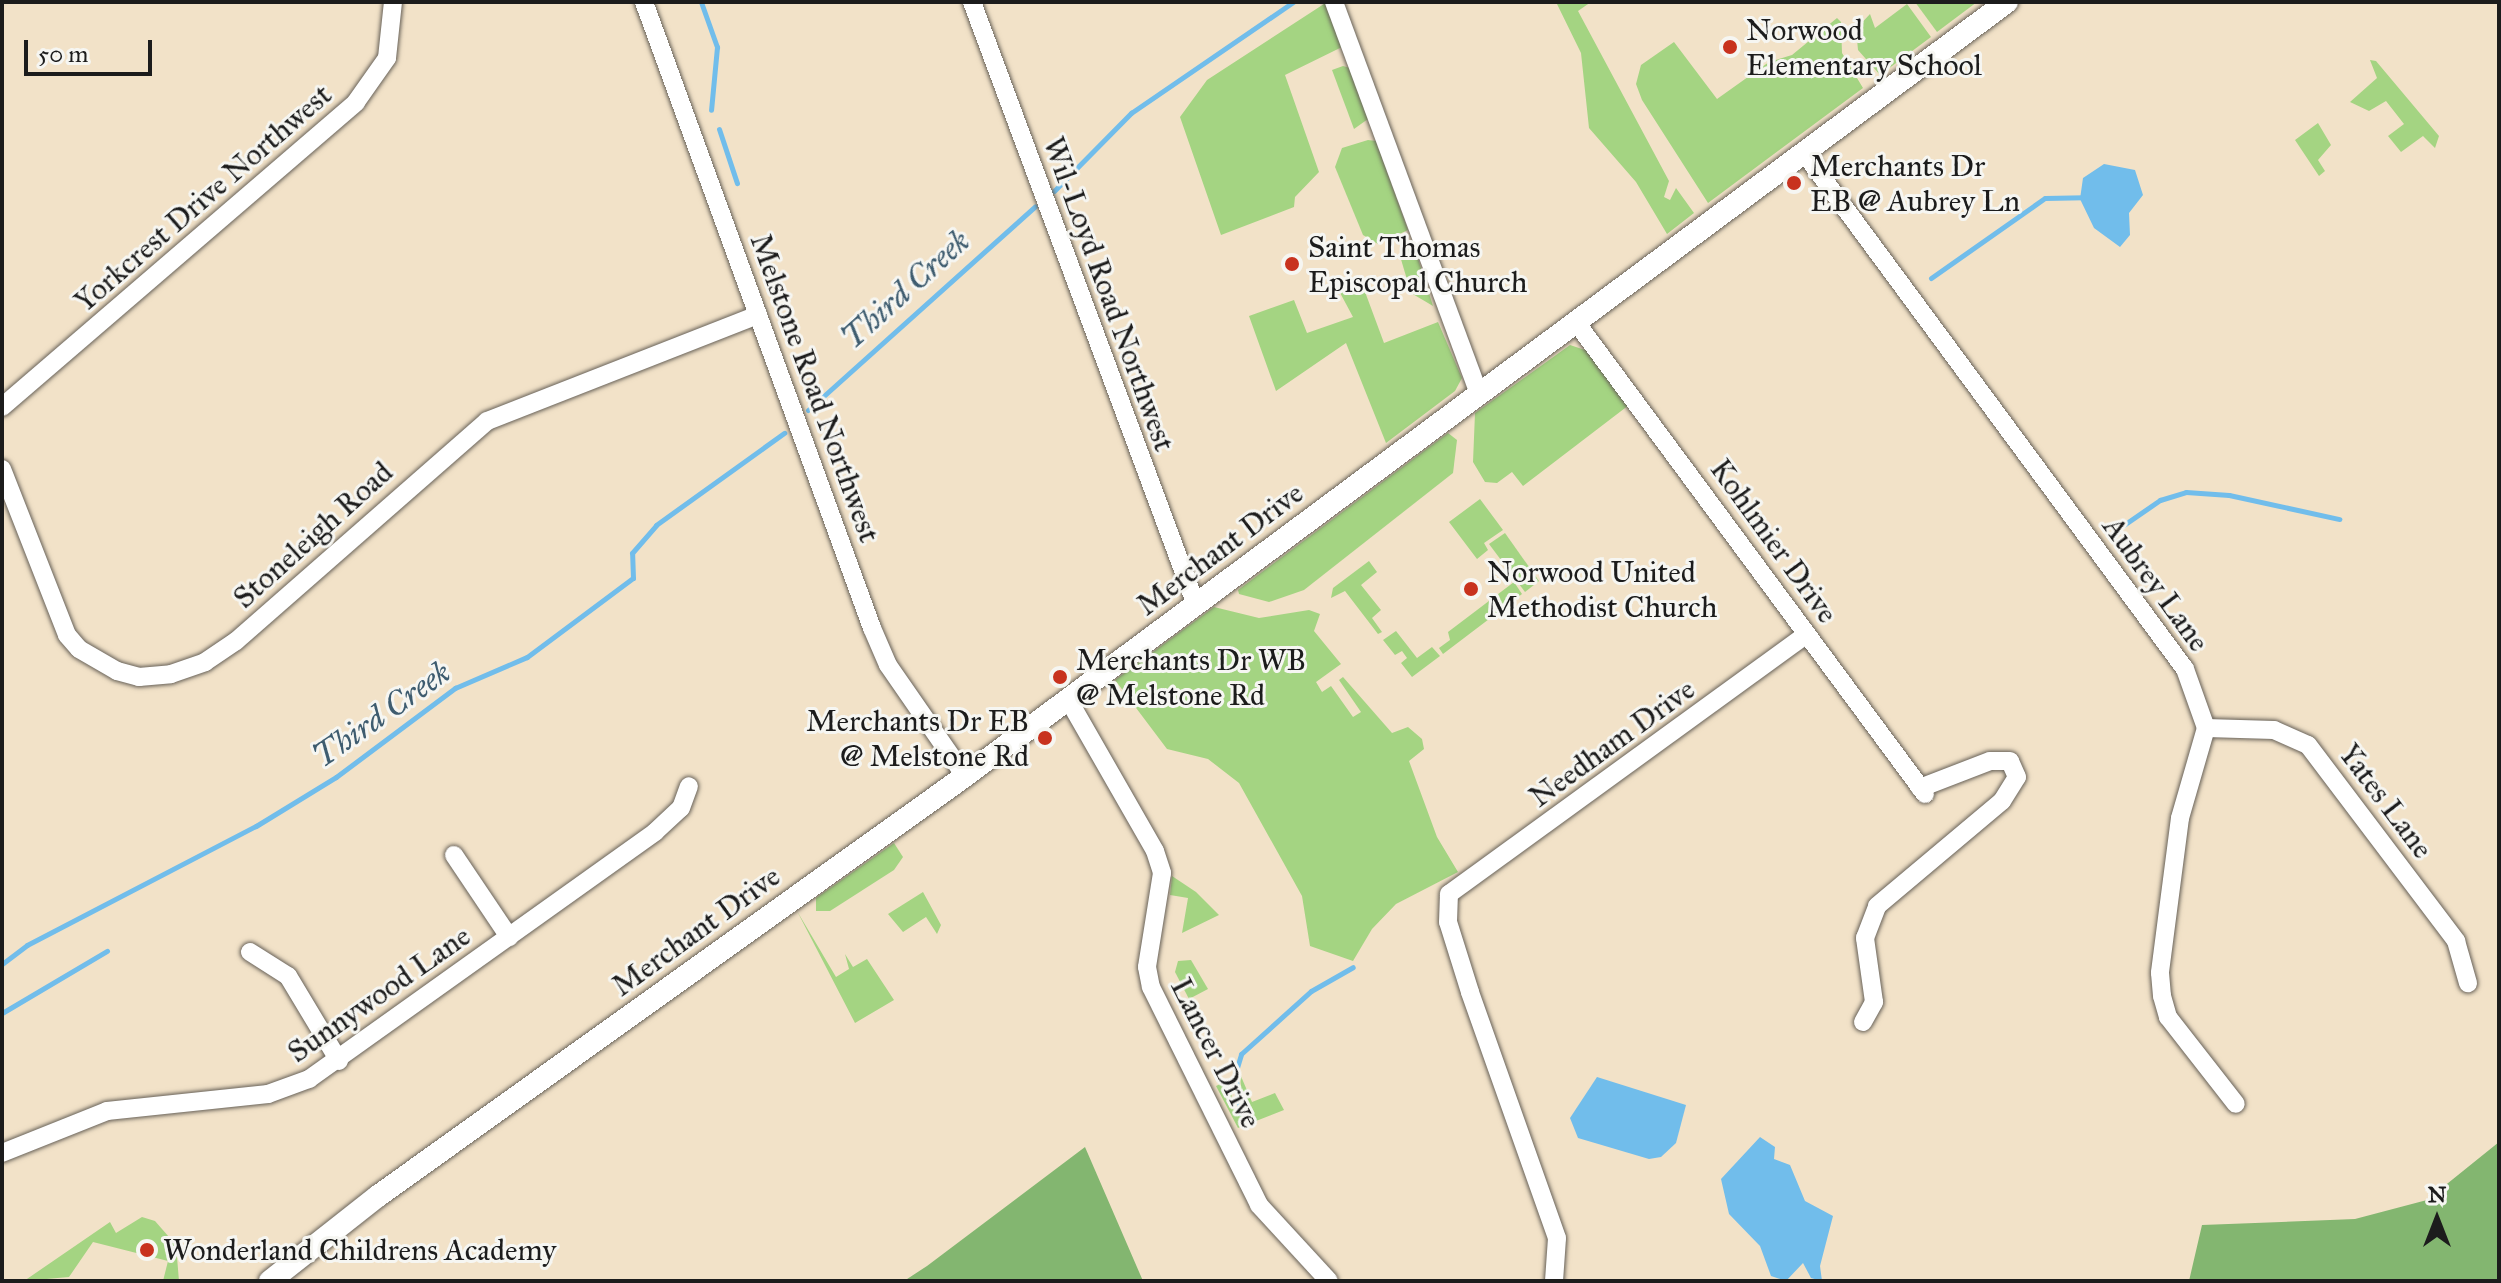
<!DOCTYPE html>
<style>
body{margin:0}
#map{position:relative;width:2501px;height:1283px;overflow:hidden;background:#f2e2c8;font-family:"IM FELL Great Primer",serif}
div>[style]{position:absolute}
.green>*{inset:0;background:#a4d482}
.forest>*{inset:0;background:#83b670}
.water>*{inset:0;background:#71bdeb}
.stream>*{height:5px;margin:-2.5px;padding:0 2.5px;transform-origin:2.5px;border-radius:2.5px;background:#71bdeb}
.roads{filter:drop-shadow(0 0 2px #676158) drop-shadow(0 0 2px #676158)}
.minor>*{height:18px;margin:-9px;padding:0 9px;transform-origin:9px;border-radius:9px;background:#fff}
.major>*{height:22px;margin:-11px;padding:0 11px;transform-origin:11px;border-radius:11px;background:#fff}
.dots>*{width:22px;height:22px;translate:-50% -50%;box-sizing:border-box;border:4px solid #f6f6f2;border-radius:50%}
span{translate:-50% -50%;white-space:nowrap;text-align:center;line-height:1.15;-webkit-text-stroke:6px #f6f6f2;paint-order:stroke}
.poi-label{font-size:30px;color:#1c1c1c}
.left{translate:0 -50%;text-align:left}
.right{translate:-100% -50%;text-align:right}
.street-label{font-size:30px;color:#1c1c1c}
.water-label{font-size:32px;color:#3e5c6f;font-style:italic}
.frame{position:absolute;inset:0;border:4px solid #1c1c1c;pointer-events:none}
.north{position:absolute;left:2397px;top:1179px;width:80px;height:80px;-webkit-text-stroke:6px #f6f6f2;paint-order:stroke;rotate:0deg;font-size:22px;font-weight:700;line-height:32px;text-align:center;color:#1c1c1c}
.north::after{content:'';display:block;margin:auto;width:28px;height:36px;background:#1c1c1c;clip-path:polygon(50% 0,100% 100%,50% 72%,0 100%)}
.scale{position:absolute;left:24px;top:40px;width:128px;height:36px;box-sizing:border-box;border:4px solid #1c1c1c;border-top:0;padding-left:10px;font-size:24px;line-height:28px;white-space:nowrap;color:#1c1c1c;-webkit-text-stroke:6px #f6f6f2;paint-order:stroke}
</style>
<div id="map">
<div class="green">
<i style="clip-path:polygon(1327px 2px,1342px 47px,1285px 75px,1319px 172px,1295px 197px,1294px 207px,1221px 235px,1180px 117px,1207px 80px)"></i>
<i style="clip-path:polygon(1556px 2px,1591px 2px,1578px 11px,1669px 181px,1664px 197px,1670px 200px,1676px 188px,1694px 213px,1667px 234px,1636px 182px,1589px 128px,1581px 53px)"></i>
<i style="clip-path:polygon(1915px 2px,1977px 2px,1937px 32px)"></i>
<i style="clip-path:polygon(1907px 4px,1931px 37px,1880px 75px,1858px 50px,1856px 29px,1870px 14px,1875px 28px)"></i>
<i style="clip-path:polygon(1837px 18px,1841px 22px,1842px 53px,1863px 88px,1708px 203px,1642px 100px,1636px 84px,1641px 65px,1674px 42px,1717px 99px,1769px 62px,1792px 55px)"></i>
<i style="clip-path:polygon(2370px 60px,2376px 61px,2439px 136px,2435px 148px,2423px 136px,2401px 152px,2388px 136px,2404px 124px,2386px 101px,2369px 111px,2350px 102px,2377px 78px)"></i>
<i style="clip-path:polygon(1343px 66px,1350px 68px,1368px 119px,1354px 129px,1332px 70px)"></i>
<i style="clip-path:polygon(2318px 123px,2331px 145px,2318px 160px,2325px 171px,2319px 176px,2295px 140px)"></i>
<i style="clip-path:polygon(1368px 140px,1376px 141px,1408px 230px,1378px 244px,1363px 235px,1335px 167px,1342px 148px)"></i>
<i style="clip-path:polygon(1408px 249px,1416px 252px,1433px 306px,1411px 293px,1400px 256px)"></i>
<i style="clip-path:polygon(1361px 281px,1384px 343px,1438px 322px,1462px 378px,1455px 391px,1386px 443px,1346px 343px,1276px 391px,1249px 316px,1294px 300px,1307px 333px,1353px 317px,1338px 289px)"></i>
<i style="clip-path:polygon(1570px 345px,1588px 351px,1629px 405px,1523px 486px,1512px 472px,1497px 483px,1485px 482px,1473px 462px,1475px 413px)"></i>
<i style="clip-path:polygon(1448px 433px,1457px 440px,1453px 473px,1304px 590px,1269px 602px,1239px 594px,1238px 590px)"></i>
<i style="clip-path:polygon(1480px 499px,1503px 530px,1484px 543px,1488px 550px,1477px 559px,1449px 522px)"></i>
<i style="clip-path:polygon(1505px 533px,1539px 581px,1525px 592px,1489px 544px)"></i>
<i style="clip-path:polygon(1369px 561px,1377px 572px,1361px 585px,1381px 610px,1372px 618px,1382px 632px,1378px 634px,1345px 591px,1331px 598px,1333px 588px)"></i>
<i style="clip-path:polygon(1514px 582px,1522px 594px,1443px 654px,1439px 648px,1450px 640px,1448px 632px)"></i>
<i style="clip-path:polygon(1214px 607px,1259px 618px,1309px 610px,1320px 614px,1314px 631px,1341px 664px,1316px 682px,1322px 692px,1331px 686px,1353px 717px,1361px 712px,1339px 680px,1343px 677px,1392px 733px,1408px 727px,1422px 739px,1424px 749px,1409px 761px,1437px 837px,1458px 872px,1396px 904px,1372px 929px,1353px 961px,1310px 946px,1302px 896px,1239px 783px,1208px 759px,1167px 749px,1115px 680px)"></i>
<i style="clip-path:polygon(1396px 631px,1417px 658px,1432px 647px,1440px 656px,1412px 677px,1401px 663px,1407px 658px,1402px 651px,1395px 655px,1383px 640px)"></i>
<i style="clip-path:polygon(894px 843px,903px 857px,894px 870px,830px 911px,816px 911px,816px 898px)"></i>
<i style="clip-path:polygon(1172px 876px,1196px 892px,1219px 915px,1182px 933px,1188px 898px,1170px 895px)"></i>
<i style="clip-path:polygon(923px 892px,941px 925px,937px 934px,926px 917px,903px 932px,888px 914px)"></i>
<i style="clip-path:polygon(797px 911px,836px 977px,849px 969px,845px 954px,853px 967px,867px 959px,894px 1000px,855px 1023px)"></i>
<i style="clip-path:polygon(1191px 960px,1208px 989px,1189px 999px,1175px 972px,1178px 961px)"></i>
<i style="clip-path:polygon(1240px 1074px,1252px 1102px,1275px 1093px,1284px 1110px,1238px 1128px,1216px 1086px,1231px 1079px,1232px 1108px,1243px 1116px)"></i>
<i style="clip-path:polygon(142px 1217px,155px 1221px,176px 1245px,179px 1281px,163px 1281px,168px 1261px,93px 1242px,69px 1277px,24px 1281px,110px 1222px,116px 1233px)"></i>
</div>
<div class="forest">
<i style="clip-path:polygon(2499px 1142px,2499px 1281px,2189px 1281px,2202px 1225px,2355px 1219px,2427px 1200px)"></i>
<i style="clip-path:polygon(1085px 1147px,1143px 1281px,904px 1281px,927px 1266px)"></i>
</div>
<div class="water">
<i style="clip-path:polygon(2104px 164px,2135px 170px,2143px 195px,2129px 213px,2130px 235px,2120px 247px,2094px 228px,2080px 199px,2083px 178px)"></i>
<i style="clip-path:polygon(1597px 1077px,1686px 1105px,1676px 1143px,1661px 1157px,1649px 1159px,1578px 1138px,1570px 1118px)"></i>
<i style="clip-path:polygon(1760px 1137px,1775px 1147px,1774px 1159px,1790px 1165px,1805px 1201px,1833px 1216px,1820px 1266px,1822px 1281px,1811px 1278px,1803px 1263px,1786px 1281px,1771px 1276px,1760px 1246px,1729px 1214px,1721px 1179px)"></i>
</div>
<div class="stream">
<i style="left:701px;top:2px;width:48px;rotate:70.4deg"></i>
<i style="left:717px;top:47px;width:63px;rotate:95.4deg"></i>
<i style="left:719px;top:129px;width:57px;rotate:71.6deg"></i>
<i style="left:1054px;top:191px;width:110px;rotate:-45.4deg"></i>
<i style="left:1131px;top:113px;width:196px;rotate:-34.4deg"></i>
<i style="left:1931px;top:278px;width:139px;rotate:-35.1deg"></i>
<i style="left:2045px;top:198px;width:39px;rotate:-1deg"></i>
<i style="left:808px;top:410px;width:305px;rotate:-41.9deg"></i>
<i style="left:2115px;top:531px;width:55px;rotate:-34.6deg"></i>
<i style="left:2160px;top:500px;width:27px;rotate:-17deg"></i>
<i style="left:2186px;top:492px;width:43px;rotate:4deg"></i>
<i style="left:2229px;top:495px;width:113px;rotate:12.3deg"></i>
<i style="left:2px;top:964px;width:31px;rotate:-37deg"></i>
<i style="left:27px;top:945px;width:258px;rotate:-27.5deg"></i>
<i style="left:256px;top:826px;width:94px;rotate:-31.5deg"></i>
<i style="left:336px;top:777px;width:149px;rotate:-36.8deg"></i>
<i style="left:455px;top:688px;width:78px;rotate:-23.3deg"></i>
<i style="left:527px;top:657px;width:132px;rotate:-36.7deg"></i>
<i style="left:633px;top:578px;width:25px;rotate:-92deg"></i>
<i style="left:632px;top:553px;width:37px;rotate:-49deg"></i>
<i style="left:656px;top:525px;width:158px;rotate:-35.7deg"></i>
<i style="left:2px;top:1013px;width:122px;rotate:-30.6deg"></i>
<i style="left:1240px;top:1113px;width:39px;rotate:-97deg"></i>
<i style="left:1235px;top:1074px;width:21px;rotate:-73deg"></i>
<i style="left:1241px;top:1054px;width:94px;rotate:-42deg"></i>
<i style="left:1311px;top:991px;width:48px;rotate:-29.7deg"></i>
</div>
<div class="roads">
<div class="minor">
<i style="left:644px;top:2px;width:666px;rotate:69.99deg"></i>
<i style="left:872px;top:628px;width:40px;rotate:66.6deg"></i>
<i style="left:888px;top:665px;width:135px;rotate:55.3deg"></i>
<i style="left:972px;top:2px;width:643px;rotate:69.62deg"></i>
<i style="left:1334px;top:2px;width:419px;rotate:69.7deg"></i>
<i style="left:1805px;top:154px;width:640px;rotate:53.58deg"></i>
<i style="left:2185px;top:669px;width:63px;rotate:70.4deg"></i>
<i style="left:2206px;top:728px;width:94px;rotate:106.1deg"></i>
<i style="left:2180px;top:818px;width:156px;rotate:97.4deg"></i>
<i style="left:2160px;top:973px;width:23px;rotate:85deg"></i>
<i style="left:2162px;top:996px;width:22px;rotate:74deg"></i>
<i style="left:2168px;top:1017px;width:110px;rotate:52deg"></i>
<i style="left:1576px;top:322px;width:587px;rotate:53.52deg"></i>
<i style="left:2px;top:407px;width:467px;rotate:-40.7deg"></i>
<i style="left:356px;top:102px;width:54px;rotate:-54.8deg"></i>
<i style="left:387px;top:58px;width:56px;rotate:-83.9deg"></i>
<i style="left:2px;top:469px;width:178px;rotate:68.6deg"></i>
<i style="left:67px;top:635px;width:18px;rotate:49deg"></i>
<i style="left:79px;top:649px;width:44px;rotate:30.1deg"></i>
<i style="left:117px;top:671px;width:23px;rotate:15deg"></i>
<i style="left:139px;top:677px;width:32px;rotate:-5deg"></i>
<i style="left:171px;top:674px;width:36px;rotate:-19deg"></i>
<i style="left:205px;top:662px;width:37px;rotate:-34deg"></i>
<i style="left:236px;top:641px;width:334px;rotate:-41.2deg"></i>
<i style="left:487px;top:421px;width:291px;rotate:-21.4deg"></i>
<i style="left:1068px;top:699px;width:175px;rotate:60.2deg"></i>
<i style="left:1155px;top:851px;width:23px;rotate:72deg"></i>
<i style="left:1162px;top:873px;width:95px;rotate:99.1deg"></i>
<i style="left:1147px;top:967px;width:20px;rotate:79deg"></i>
<i style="left:1151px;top:987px;width:243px;rotate:63.6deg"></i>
<i style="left:1259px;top:1205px;width:103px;rotate:47.4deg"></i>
<i style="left:2206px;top:728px;width:68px;rotate:1.7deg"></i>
<i style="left:2274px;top:730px;width:37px;rotate:24deg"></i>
<i style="left:2308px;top:745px;width:246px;rotate:52.9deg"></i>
<i style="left:2456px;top:941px;width:44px;rotate:74.1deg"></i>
<i style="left:454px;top:855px;width:99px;rotate:56.1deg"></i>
<i style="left:250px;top:952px;width:45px;rotate:32.3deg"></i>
<i style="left:288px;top:976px;width:99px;rotate:59deg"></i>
<i style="left:1863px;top:1022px;width:23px;rotate:-61deg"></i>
<i style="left:1874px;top:1002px;width:65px;rotate:-98deg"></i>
<i style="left:1865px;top:938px;width:34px;rotate:-69deg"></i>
<i style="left:1877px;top:906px;width:163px;rotate:-40deg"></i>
<i style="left:2002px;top:801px;width:28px;rotate:-58deg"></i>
<i style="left:2017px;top:777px;width:17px;rotate:-114deg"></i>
<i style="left:2010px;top:761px;width:20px;rotate:180deg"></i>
<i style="left:1990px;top:761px;width:75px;rotate:158.9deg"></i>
<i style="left:2px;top:1153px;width:113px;rotate:-21.8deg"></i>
<i style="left:107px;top:1111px;width:162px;rotate:-6deg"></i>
<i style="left:268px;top:1094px;width:44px;rotate:-20.1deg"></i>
<i style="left:309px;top:1079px;width:425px;rotate:-35.5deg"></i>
<i style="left:655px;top:832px;width:35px;rotate:-43deg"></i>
<i style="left:681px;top:808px;width:23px;rotate:-70deg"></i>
<i style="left:1554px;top:1281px;width:43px;rotate:-86deg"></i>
<i style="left:1557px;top:1238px;width:261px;rotate:-109.5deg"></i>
<i style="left:1470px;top:992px;width:73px;rotate:-107.4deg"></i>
<i style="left:1448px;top:922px;width:28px;rotate:-88deg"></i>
<i style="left:1449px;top:894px;width:442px;rotate:-36deg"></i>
</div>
<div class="major">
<i style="left:270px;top:1281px;width:137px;rotate:-38.2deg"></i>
<i style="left:378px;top:1196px;width:722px;rotate:-35.58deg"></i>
<i style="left:965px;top:776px;width:1298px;rotate:-36.61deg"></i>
</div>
</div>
<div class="dots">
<i style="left:1730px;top:47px;background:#c8321e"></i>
<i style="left:1794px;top:183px;background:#c8321e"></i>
<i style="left:1292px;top:264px;background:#c8321e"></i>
<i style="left:1471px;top:589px;background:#c8321e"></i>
<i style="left:1060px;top:677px;background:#c8321e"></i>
<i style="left:1045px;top:738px;background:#c8321e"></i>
<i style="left:147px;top:1250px;background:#c8321e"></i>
</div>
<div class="poi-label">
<span class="left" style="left:1746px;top:47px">Norwood<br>Elementary School</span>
<span class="left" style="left:1810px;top:183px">Merchants Dr<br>EB @ Aubrey Ln</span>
<span class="left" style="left:1308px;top:264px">Saint Thomas<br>Episcopal Church</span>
<span class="left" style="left:1487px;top:589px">Norwood United<br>Methodist Church</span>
<span class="left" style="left:1076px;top:677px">Merchants Dr WB<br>@ Melstone Rd</span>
<span class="right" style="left:1029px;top:738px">Merchants Dr EB<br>@ Melstone Rd</span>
<span class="left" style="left:163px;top:1250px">Wonderland Childrens Academy</span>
</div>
<div class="street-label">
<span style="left:203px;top:198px;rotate:-41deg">Yorkcrest Drive Northwest</span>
<span style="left:1109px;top:294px;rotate:70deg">Wil-Loyd Road Northwest</span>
<span style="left:815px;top:388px;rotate:70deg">Melstone Road Northwest</span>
<span style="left:313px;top:535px;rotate:-42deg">Stoneleigh Road</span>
<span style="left:1774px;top:541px;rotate:54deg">Kohlmier Drive</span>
<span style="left:1220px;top:549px;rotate:-37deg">Merchant Drive</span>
<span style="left:2156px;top:584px;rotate:54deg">Aubrey Lane</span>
<span style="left:1612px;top:743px;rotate:-36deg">Needham Drive</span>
<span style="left:2386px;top:801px;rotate:53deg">Yates Lane</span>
<span style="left:696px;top:931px;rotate:-36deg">Merchant Drive</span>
<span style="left:379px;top:994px;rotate:-35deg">Sunnywood Lane</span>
<span style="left:1216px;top:1053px;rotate:63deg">Lancer Drive</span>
</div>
<div class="water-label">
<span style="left:906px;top:290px;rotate:-42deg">Third Creek</span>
<span style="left:382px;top:715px;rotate:-35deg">Third Creek</span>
</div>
<div class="frame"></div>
<div class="north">N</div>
<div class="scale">50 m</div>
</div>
